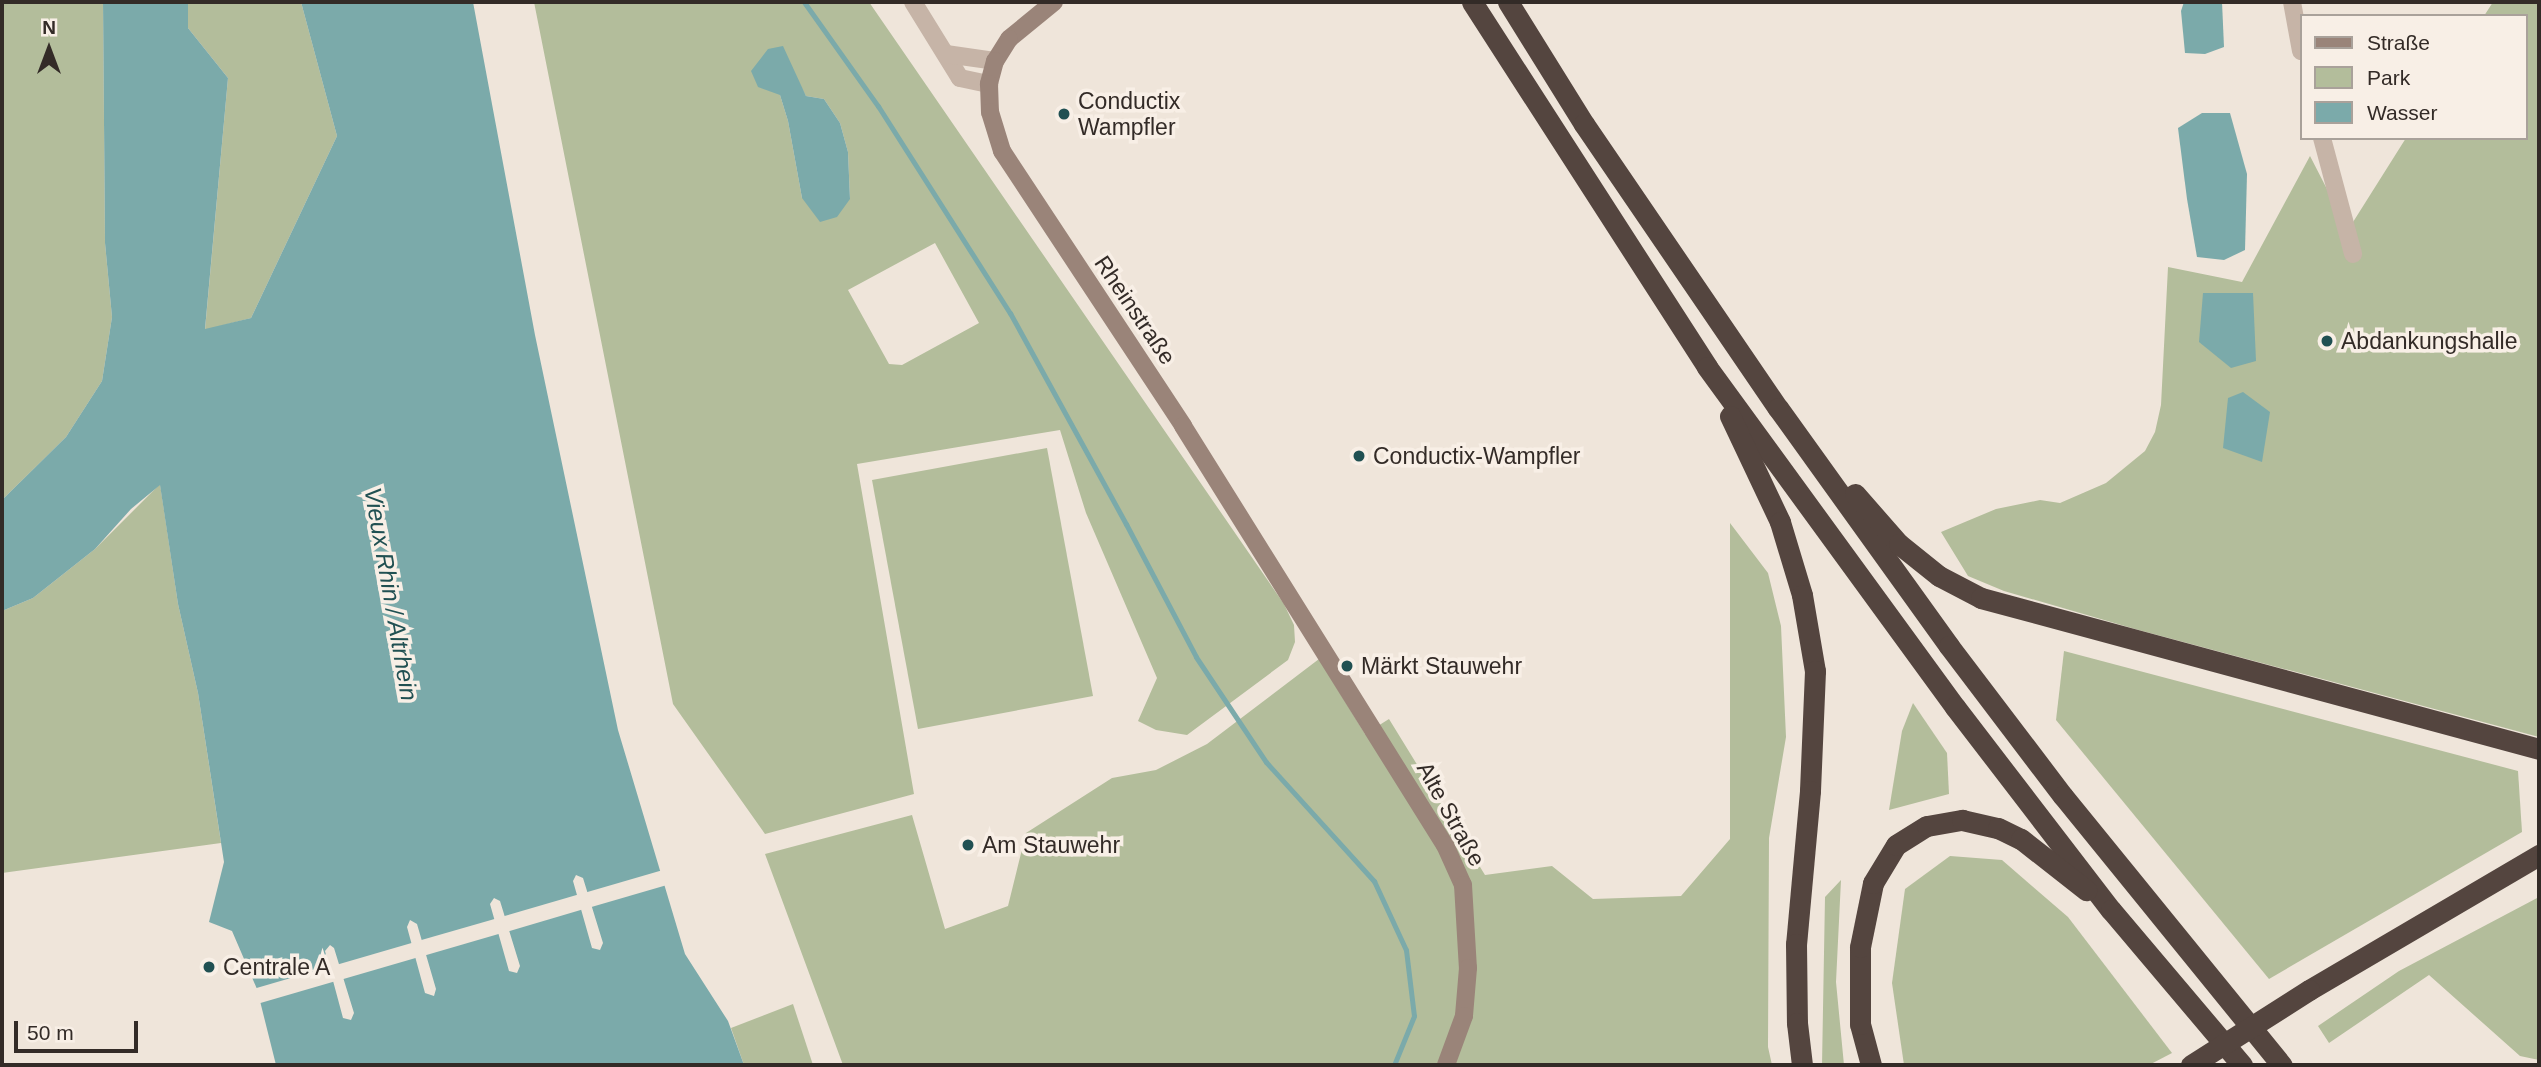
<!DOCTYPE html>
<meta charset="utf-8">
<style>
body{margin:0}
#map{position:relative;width:2541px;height:1067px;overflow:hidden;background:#efe5da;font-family:Helvetica,sans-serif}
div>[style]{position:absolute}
.green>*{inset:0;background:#b3bd9b}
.water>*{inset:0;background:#7baaaa}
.pier>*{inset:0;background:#efe5da}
.stream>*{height:5px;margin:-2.5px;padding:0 2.5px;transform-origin:2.5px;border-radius:2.5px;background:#7baaaa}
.street>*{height:18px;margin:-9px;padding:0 9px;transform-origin:9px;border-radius:9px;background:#c6b4a7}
.secondary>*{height:18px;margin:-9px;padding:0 9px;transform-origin:9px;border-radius:9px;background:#9a8479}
.highway>*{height:21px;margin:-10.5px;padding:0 10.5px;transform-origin:10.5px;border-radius:10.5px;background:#54453f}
.highway-bridge>*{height:21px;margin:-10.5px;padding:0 10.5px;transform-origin:10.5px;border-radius:10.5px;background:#54453f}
.dots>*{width:19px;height:19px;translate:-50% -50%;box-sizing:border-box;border:4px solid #f8efe6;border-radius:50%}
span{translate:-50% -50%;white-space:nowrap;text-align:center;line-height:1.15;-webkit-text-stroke:7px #f8efe6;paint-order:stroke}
.poi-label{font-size:23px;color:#332b27}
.left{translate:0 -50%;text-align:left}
.street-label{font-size:23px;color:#332b27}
.water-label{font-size:24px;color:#205052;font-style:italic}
.frame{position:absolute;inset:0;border:4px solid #332b27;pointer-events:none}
.legend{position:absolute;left:2300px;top:14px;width:228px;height:126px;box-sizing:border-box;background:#f8efe6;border:2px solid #a9a19a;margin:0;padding:9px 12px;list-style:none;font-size:21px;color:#332b27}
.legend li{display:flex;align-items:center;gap:14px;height:35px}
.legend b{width:35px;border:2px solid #a9a19a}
.north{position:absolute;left:14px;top:14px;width:70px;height:70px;-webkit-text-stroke:5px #f8efe6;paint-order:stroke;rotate:0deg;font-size:19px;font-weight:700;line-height:28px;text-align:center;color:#332b27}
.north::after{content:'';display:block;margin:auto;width:24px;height:32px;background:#332b27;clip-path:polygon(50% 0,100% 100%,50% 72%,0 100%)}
.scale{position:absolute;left:14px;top:1021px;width:124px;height:32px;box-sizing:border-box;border:4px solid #332b27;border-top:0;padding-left:9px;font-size:21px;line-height:24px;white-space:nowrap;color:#332b27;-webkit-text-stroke:5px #f8efe6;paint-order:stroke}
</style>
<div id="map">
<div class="green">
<i style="clip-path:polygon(2px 2px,103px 2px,105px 243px,112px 317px,102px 381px,66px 437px,2px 500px)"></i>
<i style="clip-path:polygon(188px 2px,301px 2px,337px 136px,251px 318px,205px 330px,228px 78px,188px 28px)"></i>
<i style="clip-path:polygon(evenodd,534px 2px,869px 2px,1284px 604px,1294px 625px,1295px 642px,1288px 660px,1187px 735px,1156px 730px,1138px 721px,1157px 678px,1086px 513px,1060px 430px,857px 464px,914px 794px,765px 834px,673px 704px,534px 2px,790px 66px,806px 96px,824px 99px,840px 123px,848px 152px,850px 199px,802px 198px,788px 121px,780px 95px,790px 66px,534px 2px,935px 243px,979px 323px,902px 365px,889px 364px,848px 290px,935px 243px)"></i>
<i style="clip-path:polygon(2493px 2px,2539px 2px,2539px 737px,2135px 629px,2004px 591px,1968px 576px,1941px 532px,1996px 509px,2040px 500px,2060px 503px,2106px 483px,2145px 451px,2155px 432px,2161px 405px,2168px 267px,2242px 282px,2310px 156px,2348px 230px,2406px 138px,2525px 138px,2525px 16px,2484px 16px)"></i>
<i style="clip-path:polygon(1047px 448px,1093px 696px,918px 729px,872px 480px)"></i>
<i style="clip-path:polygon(160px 484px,178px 604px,198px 693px,221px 843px,2px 873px,2px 611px,33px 598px,95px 549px)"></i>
<i style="clip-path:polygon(1730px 523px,1768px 573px,1781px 626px,1786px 737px,1769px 838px,1768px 1047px,1772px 1065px,843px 1065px,765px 854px,912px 815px,945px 929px,1008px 906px,1026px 833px,1112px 778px,1156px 770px,1207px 744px,1319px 659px,1365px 734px,1389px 719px,1485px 875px,1552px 866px,1593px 899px,1681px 896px,1730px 839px)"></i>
<i style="clip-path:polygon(2064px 651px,2518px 771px,2522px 832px,2269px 979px,2056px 720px)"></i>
<i style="clip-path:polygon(1913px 703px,1947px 753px,1949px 794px,1889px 810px,1902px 731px)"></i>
<i style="clip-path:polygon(1950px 856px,2002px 860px,2068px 917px,2172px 1053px,2149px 1065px,1904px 1065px,1892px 983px,1905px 889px)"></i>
<i style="clip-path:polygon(1841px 880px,1836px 982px,1844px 1065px,1822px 1065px,1825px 897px)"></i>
<i style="clip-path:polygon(2539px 897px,2539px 1060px,2520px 1056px,2429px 975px,2329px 1043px,2318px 1026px,2399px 971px)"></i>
<i style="clip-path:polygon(793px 1004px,813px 1065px,744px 1065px,731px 1028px)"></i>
</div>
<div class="water">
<i style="clip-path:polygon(evenodd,103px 2px,188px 2px,188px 28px,228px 78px,205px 329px,251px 318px,337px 136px,301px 2px,473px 2px,535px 335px,618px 730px,685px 954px,728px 1021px,744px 1065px,276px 1065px,257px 989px,232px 931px,209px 922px,224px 862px,198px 693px,178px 604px,160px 485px,131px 509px,95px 549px,33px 598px,2px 611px,2px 500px,66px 437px,102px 381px,112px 317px,105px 243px,103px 2px,576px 875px,583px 878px,603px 943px,600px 950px,592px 948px,573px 881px,576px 875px,103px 2px,494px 898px,500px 901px,520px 966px,517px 973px,509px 971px,490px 904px,494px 898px,103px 2px,410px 920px,417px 924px,436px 989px,434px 996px,425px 993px,407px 927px,410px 920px,103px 2px,330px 945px,334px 948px,354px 1013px,351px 1020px,343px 1018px,325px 951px,330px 945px)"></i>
<i style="clip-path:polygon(2184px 2px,2222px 2px,2224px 47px,2205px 54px,2185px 53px,2181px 11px)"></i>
<i style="clip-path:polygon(783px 46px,806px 96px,824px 99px,840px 123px,848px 152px,850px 199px,837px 217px,820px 222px,802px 198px,788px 121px,780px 95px,758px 87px,751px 71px,768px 49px)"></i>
<i style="clip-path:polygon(2202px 113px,2230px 113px,2247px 174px,2245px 250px,2224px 260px,2197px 257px,2187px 199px,2178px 128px)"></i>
<i style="clip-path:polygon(2203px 293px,2253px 293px,2256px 361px,2231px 368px,2199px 342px)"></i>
<i style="clip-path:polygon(2243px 392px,2270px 412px,2262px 462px,2223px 448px,2228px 398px)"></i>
</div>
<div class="pier">
<i style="clip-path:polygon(663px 870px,667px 885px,588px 908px,584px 893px)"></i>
<i style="clip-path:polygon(580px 894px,584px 909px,506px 932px,501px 917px)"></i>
<i style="clip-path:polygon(498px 918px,502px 933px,423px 956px,418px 941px)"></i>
<i style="clip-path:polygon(415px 942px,419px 957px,340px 980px,336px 965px)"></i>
<i style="clip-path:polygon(332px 966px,336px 981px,257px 1004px,253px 989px)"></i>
</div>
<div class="stream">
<i style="left:804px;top:2px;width:128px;rotate:54.6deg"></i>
<i style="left:878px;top:106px;width:246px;rotate:57.5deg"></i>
<i style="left:1010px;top:313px;width:241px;rotate:61.2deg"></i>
<i style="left:1126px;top:524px;width:150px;rotate:62.2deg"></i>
<i style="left:1196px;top:657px;width:126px;rotate:56.3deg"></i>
<i style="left:1266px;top:762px;width:161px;rotate:47.8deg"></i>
<i style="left:1374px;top:881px;width:76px;rotate:65.1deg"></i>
<i style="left:1406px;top:950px;width:66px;rotate:83.1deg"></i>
<i style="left:1414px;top:1016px;width:53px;rotate:112.2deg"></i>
</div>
<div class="street">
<i style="left:913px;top:2px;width:89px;rotate:58.3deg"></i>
<i style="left:960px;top:78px;width:30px;rotate:12deg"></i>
<i style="left:2292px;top:2px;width:50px;rotate:79.6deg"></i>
<i style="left:946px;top:54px;width:49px;rotate:8.1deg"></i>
<i style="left:2322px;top:138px;width:120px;rotate:75deg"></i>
</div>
<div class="secondary">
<i style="left:1054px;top:2px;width:58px;rotate:140.6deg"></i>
<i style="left:1009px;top:39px;width:26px;rotate:122deg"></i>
<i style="left:995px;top:61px;width:24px;rotate:105deg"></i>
<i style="left:989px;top:84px;width:28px;rotate:88deg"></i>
<i style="left:990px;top:112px;width:41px;rotate:72.9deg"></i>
<i style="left:1002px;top:151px;width:329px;rotate:56.6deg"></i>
<i style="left:1183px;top:426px;width:494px;rotate:58deg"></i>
<i style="left:1445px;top:845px;width:44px;rotate:65.8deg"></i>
<i style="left:1463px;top:885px;width:83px;rotate:86.6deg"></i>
<i style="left:1468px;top:968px;width:48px;rotate:94.8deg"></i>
<i style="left:1464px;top:1016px;width:52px;rotate:110.2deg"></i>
</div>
<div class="highway">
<i style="left:1472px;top:2px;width:434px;rotate:57.2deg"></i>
<i style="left:1707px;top:367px;width:421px;rotate:53.9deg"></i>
<i style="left:1955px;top:707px;width:256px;rotate:52.5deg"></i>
<i style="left:2111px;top:910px;width:203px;rotate:49.8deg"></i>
<i style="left:1508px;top:2px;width:144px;rotate:58.1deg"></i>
<i style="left:1584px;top:124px;width:344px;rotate:55.7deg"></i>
<i style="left:1778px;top:408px;width:293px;rotate:54.3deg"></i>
<i style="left:1949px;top:646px;width:188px;rotate:52.8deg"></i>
<i style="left:2063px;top:796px;width:347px;rotate:50.9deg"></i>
<i style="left:1730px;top:416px;width:117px;rotate:64.7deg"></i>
<i style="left:1780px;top:522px;width:76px;rotate:73.2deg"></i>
<i style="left:1802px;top:595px;width:77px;rotate:80.3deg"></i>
<i style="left:1815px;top:671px;width:120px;rotate:92.4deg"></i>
<i style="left:1810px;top:791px;width:154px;rotate:95.2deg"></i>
<i style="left:1796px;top:944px;width:79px;rotate:89.3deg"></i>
<i style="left:1797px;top:1023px;width:42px;rotate:83.2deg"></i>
<i style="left:1855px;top:494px;width:67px;rotate:48.7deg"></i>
<i style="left:1899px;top:544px;width:51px;rotate:38.7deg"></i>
<i style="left:1939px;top:576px;width:47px;rotate:27.6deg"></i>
<i style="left:1981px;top:598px;width:578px;rotate:15.14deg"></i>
<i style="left:2309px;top:990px;width:267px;rotate:-30.4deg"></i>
<i style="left:1871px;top:1065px;width:42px;rotate:-105deg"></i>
<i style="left:1860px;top:1024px;width:77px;rotate:-90deg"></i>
<i style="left:1860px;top:947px;width:65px;rotate:-78.5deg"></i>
<i style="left:1873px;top:883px;width:44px;rotate:-58.8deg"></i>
<i style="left:1896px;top:845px;width:36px;rotate:-32deg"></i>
<i style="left:1927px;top:826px;width:36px;rotate:-10deg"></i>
<i style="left:1962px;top:820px;width:37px;rotate:13deg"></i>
<i style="left:1998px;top:828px;width:25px;rotate:26deg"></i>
<i style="left:2021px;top:839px;width:83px;rotate:38.1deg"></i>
</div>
<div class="highway-bridge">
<i style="left:2191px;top:1065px;width:140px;rotate:-32.4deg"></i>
</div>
<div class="dots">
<i style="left:1064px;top:114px;background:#205052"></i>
<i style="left:2327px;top:341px;background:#205052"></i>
<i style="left:1359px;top:456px;background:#205052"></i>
<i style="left:1347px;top:666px;background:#205052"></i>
<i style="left:968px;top:845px;background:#205052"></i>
<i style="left:209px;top:967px;background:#205052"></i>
</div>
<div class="poi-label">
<span class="left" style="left:1078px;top:114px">Conductix<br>Wampfler</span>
<span class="left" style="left:2341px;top:341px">Abdankungshalle</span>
<span class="left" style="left:1373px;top:456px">Conductix-Wampfler</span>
<span class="left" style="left:1361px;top:666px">Märkt Stauwehr</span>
<span class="left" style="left:982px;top:845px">Am Stauwehr</span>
<span class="left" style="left:223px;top:967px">Centrale A</span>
</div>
<div class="street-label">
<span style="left:1135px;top:310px;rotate:56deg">Rheinstraße</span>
<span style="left:1451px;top:814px;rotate:61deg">Alte Straße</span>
</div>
<div class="water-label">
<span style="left:391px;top:594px;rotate:80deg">Vieux Rhin / Altrhein</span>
</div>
<div class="frame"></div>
<ul class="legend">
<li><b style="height:9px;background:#9a8479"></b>Straße</li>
<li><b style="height:19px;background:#b3bd9b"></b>Park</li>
<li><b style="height:19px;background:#7baaaa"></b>Wasser</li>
</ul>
<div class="north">N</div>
<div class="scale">50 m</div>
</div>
